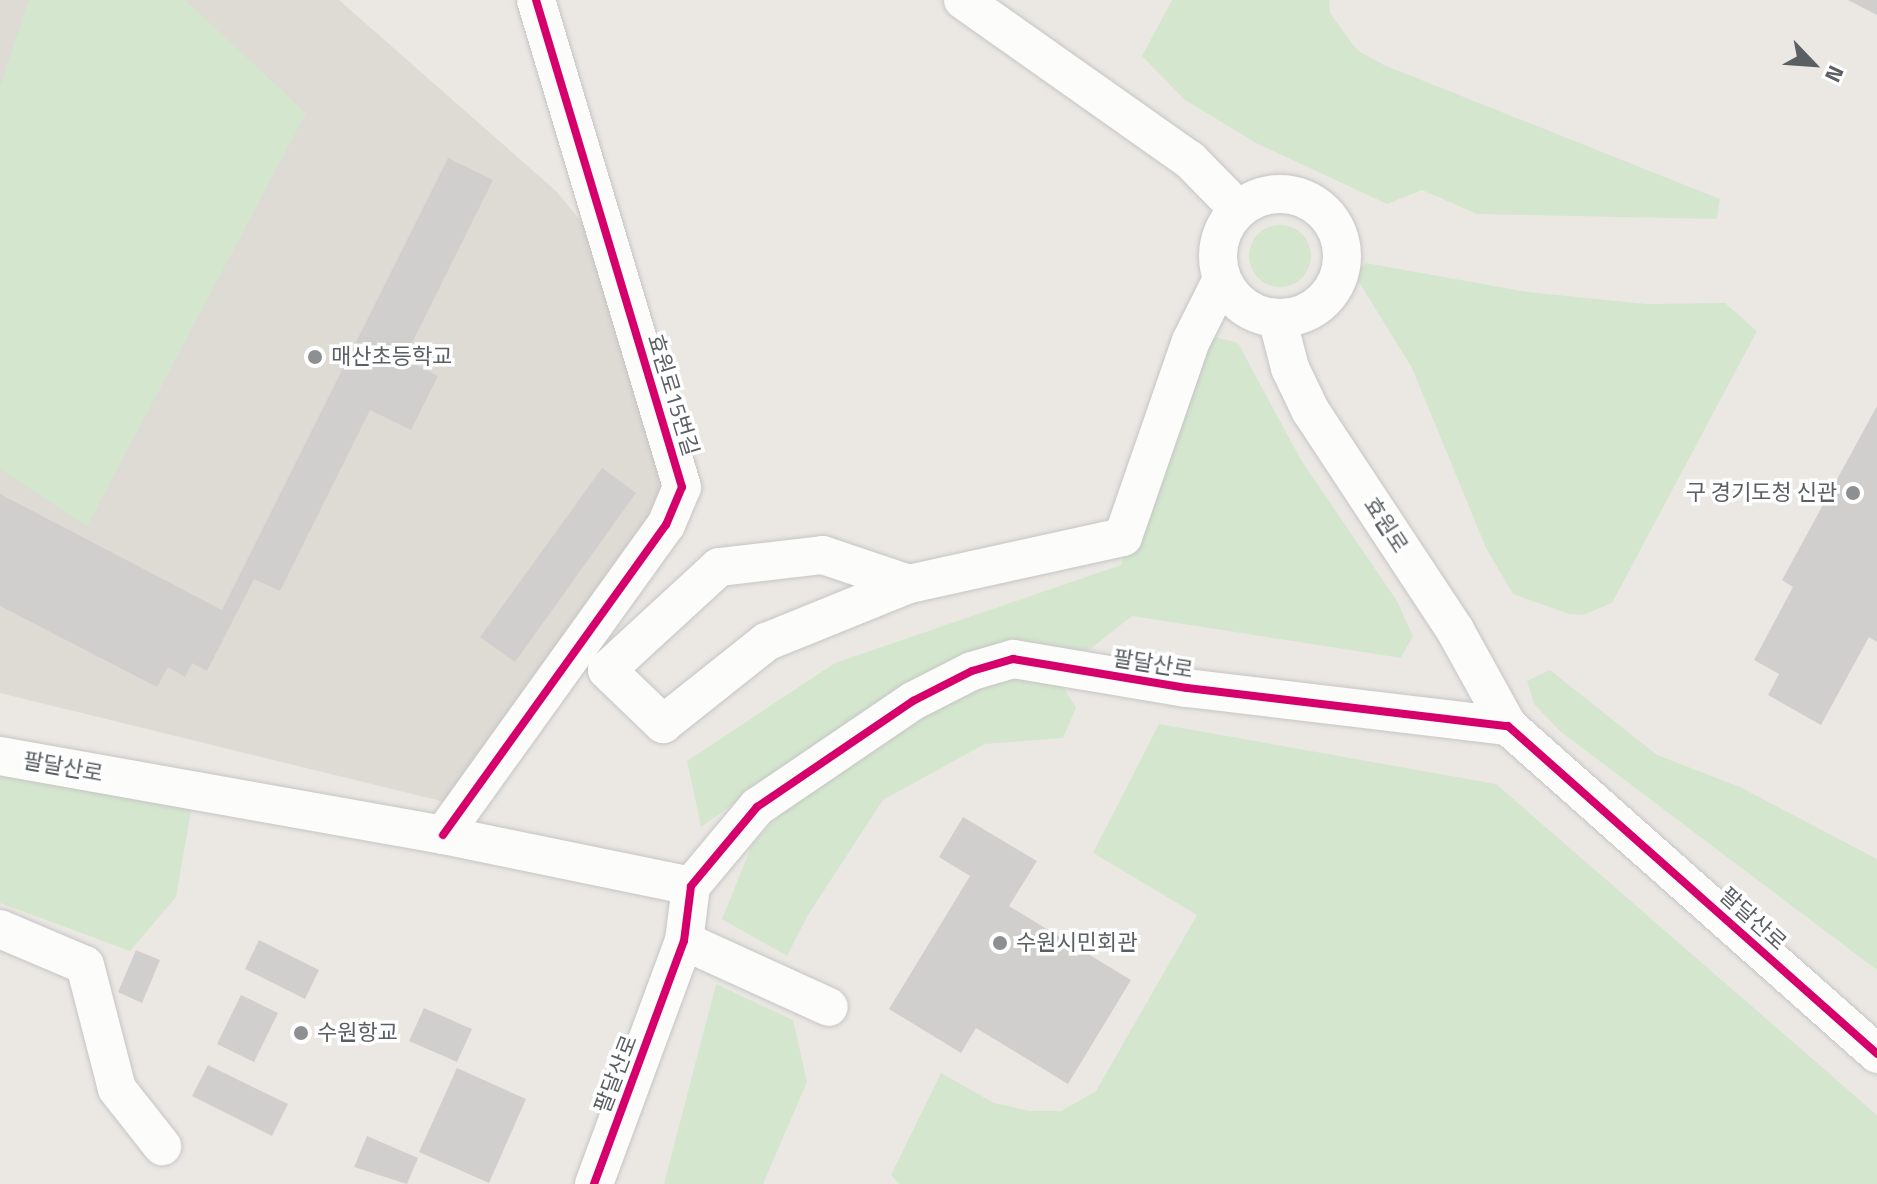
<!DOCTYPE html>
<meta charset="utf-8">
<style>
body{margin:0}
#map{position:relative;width:1877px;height:1184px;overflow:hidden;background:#ebe8e4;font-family:"Titillium Web","Noto Sans KR",sans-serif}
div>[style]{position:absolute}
.education>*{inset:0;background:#dedad4}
.green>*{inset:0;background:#d4e7ce}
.round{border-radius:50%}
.building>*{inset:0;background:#d1cfcd}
.roads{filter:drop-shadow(0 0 2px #c6c5c5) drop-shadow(0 0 2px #c6c5c5)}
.minor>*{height:38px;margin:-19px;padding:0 19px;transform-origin:19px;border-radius:19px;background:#fcfcfb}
.minor>.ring{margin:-19px;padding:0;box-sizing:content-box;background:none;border:38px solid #fcfcfb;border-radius:50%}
.cycleway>*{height:8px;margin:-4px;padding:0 4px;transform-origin:4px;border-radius:4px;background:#d6006c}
.dots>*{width:22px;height:22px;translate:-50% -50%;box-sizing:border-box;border:4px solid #fff;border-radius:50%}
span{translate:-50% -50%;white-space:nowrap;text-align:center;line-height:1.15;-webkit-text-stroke:7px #fff;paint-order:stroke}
.poi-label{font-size:22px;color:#5a5f63}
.left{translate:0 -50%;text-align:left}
.right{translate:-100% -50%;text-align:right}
.street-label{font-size:22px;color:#5a5f63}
.north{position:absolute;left:1773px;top:24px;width:80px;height:80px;-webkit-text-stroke:6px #fff;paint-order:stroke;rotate:115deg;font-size:22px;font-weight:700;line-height:32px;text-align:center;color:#5a5f63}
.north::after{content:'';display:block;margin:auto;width:28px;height:36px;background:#5a5f63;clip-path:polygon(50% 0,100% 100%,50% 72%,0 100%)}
</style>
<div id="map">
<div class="education">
<i style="clip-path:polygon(0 0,339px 0,557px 192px,584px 225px,674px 489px,453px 804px,0 693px)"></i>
</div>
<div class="green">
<i style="clip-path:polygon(29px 0,185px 0,306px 113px,87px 526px,0 469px,0 86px)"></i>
<i style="clip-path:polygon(1172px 0,1329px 0,1330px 13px,1357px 50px,1384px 65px,1720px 199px,1717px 219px,1477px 214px,1422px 190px,1387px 204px,1256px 143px,1185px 100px,1142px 56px)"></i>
<i class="round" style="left:1249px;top:225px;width:62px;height:62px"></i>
<i style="clip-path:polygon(1366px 263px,1528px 292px,1646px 304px,1725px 303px,1757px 331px,1612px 603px,1583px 615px,1569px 614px,1513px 594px,1486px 548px,1412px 368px,1354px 274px)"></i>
<i style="clip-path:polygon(1204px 334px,1238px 343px,1301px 460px,1397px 601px,1413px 636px,1401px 658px,1132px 616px,1089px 650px,985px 651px,841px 727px,701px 827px,687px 761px,835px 663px,1121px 565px)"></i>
<i style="clip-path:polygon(1015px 665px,1055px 673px,1076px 708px,1063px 738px,985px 744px,883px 800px,808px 915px,787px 956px,722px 919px,752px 845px,803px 789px,883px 735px)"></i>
<i style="clip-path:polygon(1550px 670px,1657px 755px,1740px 787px,1877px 859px,1877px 970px,1561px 732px,1534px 704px,1527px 681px)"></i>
<i style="clip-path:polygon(1159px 724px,1496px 784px,1877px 1115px,1877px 1184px,899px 1184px,891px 1175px,941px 1073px,994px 1103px,1030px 1111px,1061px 1111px,1096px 1091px,1197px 915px,1093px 853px)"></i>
<i style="clip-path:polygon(0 770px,193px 800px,176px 897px,130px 951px,0 903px)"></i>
<i style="clip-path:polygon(716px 984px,793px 1020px,807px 1082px,763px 1184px,664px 1184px)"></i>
</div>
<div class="building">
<i style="clip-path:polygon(1848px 0,1877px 0,1877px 15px)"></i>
<i style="clip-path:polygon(448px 158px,493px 180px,404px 359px,438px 376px,411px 430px,370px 410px,280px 591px,254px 579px,207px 671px,192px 663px,185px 677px,168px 667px,157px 687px,0 606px,0 494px,222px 610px)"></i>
<i style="clip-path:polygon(1877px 406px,1877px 642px,1869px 637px,1821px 725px,1768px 695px,1779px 674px,1754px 660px,1793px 587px,1782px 580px)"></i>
<i style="clip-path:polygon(602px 468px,636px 493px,515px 662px,480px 637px)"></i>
<i style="clip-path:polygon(963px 817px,1037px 861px,1009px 906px,1131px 980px,1068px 1084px,976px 1028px,961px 1053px,889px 1009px,970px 876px,939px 857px)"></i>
<i style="clip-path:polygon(259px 940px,319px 970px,305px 999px,245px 969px)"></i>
<i style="clip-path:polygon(136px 950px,160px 960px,142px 1003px,118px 992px)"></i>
<i style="clip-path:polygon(241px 995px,278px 1013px,254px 1062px,217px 1044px)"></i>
<i style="clip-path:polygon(424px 1008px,472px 1029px,457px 1062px,409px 1041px)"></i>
<i style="clip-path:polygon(208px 1065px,288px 1104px,272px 1136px,192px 1096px)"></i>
<i style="clip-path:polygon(457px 1068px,526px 1099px,489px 1183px,419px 1152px)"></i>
<i style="clip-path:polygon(367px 1136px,418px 1158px,407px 1184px,354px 1167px)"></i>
</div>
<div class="roads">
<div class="minor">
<i style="left:963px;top:0;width:278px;rotate:35.2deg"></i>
<i style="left:1190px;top:160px;width:69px;rotate:45.6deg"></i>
<i class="ring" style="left:1218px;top:194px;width:86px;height:86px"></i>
<i style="left:1277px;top:318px;width:52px;rotate:75.4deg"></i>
<i style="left:1290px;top:368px;width:47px;rotate:64.5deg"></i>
<i style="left:1310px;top:410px;width:263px;rotate:56.6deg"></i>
<i style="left:1455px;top:630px;width:110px;rotate:61.1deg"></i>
<i style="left:909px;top:584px;width:91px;rotate:-161.4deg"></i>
<i style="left:823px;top:555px;width:105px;rotate:173.4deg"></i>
<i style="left:719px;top:567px;width:152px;rotate:137.4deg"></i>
<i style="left:607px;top:670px;width:78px;rotate:44deg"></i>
<i style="left:663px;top:724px;width:132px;rotate:-38.5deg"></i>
<i style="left:766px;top:642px;width:154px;rotate:-22.1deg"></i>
<i style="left:909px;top:584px;width:219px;rotate:-12.4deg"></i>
<i style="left:1123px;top:537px;width:207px;rotate:-70.9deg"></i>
<i style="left:1191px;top:341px;width:69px;rotate:-63.4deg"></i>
<i style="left:0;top:756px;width:450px;rotate:10.1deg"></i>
<i style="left:443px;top:835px;width:253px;rotate:11.6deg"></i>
<i style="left:443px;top:835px;width:382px;rotate:-54.3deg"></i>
<i style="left:666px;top:525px;width:41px;rotate:-67.2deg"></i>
<i style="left:682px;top:487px;width:508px;rotate:-106.69deg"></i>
<i style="left:0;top:929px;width:92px;rotate:23deg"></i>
<i style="left:85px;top:965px;width:128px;rotate:75.5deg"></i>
<i style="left:117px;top:1089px;width:73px;rotate:51.7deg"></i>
<i style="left:684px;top:941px;width:159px;rotate:24.5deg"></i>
<i style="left:594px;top:1184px;width:259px;rotate:-69.7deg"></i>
<i style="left:684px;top:941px;width:55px;rotate:-82.7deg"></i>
<i style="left:691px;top:886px;width:103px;rotate:-50.1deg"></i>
<i style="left:757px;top:807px;width:189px;rotate:-34.2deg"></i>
<i style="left:913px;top:701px;width:66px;rotate:-27deg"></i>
<i style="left:972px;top:671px;width:43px;rotate:-16.3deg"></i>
<i style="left:1013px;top:659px;width:176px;rotate:9.5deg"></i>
<i style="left:1187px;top:688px;width:323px;rotate:6.8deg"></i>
<i style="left:1508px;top:726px;width:494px;rotate:41.6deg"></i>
</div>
</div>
<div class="cycleway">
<i style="left:443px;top:835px;width:382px;rotate:-54.3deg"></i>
<i style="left:666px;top:525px;width:41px;rotate:-67.2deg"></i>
<i style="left:682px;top:487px;width:508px;rotate:-106.69deg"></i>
<i style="left:594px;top:1184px;width:259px;rotate:-69.7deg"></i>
<i style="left:684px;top:941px;width:55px;rotate:-82.7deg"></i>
<i style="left:691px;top:886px;width:103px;rotate:-50.1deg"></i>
<i style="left:757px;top:807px;width:189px;rotate:-34.2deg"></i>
<i style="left:913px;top:701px;width:66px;rotate:-27deg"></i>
<i style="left:972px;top:671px;width:43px;rotate:-16.3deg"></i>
<i style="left:1013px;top:659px;width:176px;rotate:9.5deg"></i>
<i style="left:1187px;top:688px;width:323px;rotate:6.8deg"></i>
<i style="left:1508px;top:726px;width:494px;rotate:41.6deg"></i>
</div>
<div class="dots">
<i style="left:315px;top:357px;background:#8d8f90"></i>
<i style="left:1853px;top:493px;background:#8d8f90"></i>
<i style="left:1000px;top:943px;background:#8d8f90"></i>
<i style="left:301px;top:1033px;background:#8d8f90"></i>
</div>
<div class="poi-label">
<span class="left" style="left:331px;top:357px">매산초등학교</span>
<span class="right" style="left:1837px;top:493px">구 경기도청 신관</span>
<span class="left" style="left:1016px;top:943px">수원시민회관</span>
<span class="left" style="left:317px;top:1033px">수원항교</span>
</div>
<div class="street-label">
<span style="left:673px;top:395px;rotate:73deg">효원로15번길</span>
<span style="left:1386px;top:525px;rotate:57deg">효원로</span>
<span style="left:1153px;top:664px;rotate:9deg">팔달산로</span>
<span style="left:63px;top:767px;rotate:10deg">팔달산로</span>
<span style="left:1753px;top:919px;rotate:42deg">팔달산로</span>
<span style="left:616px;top:1074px;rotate:-69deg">팔달산로</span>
</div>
<div class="north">N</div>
</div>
